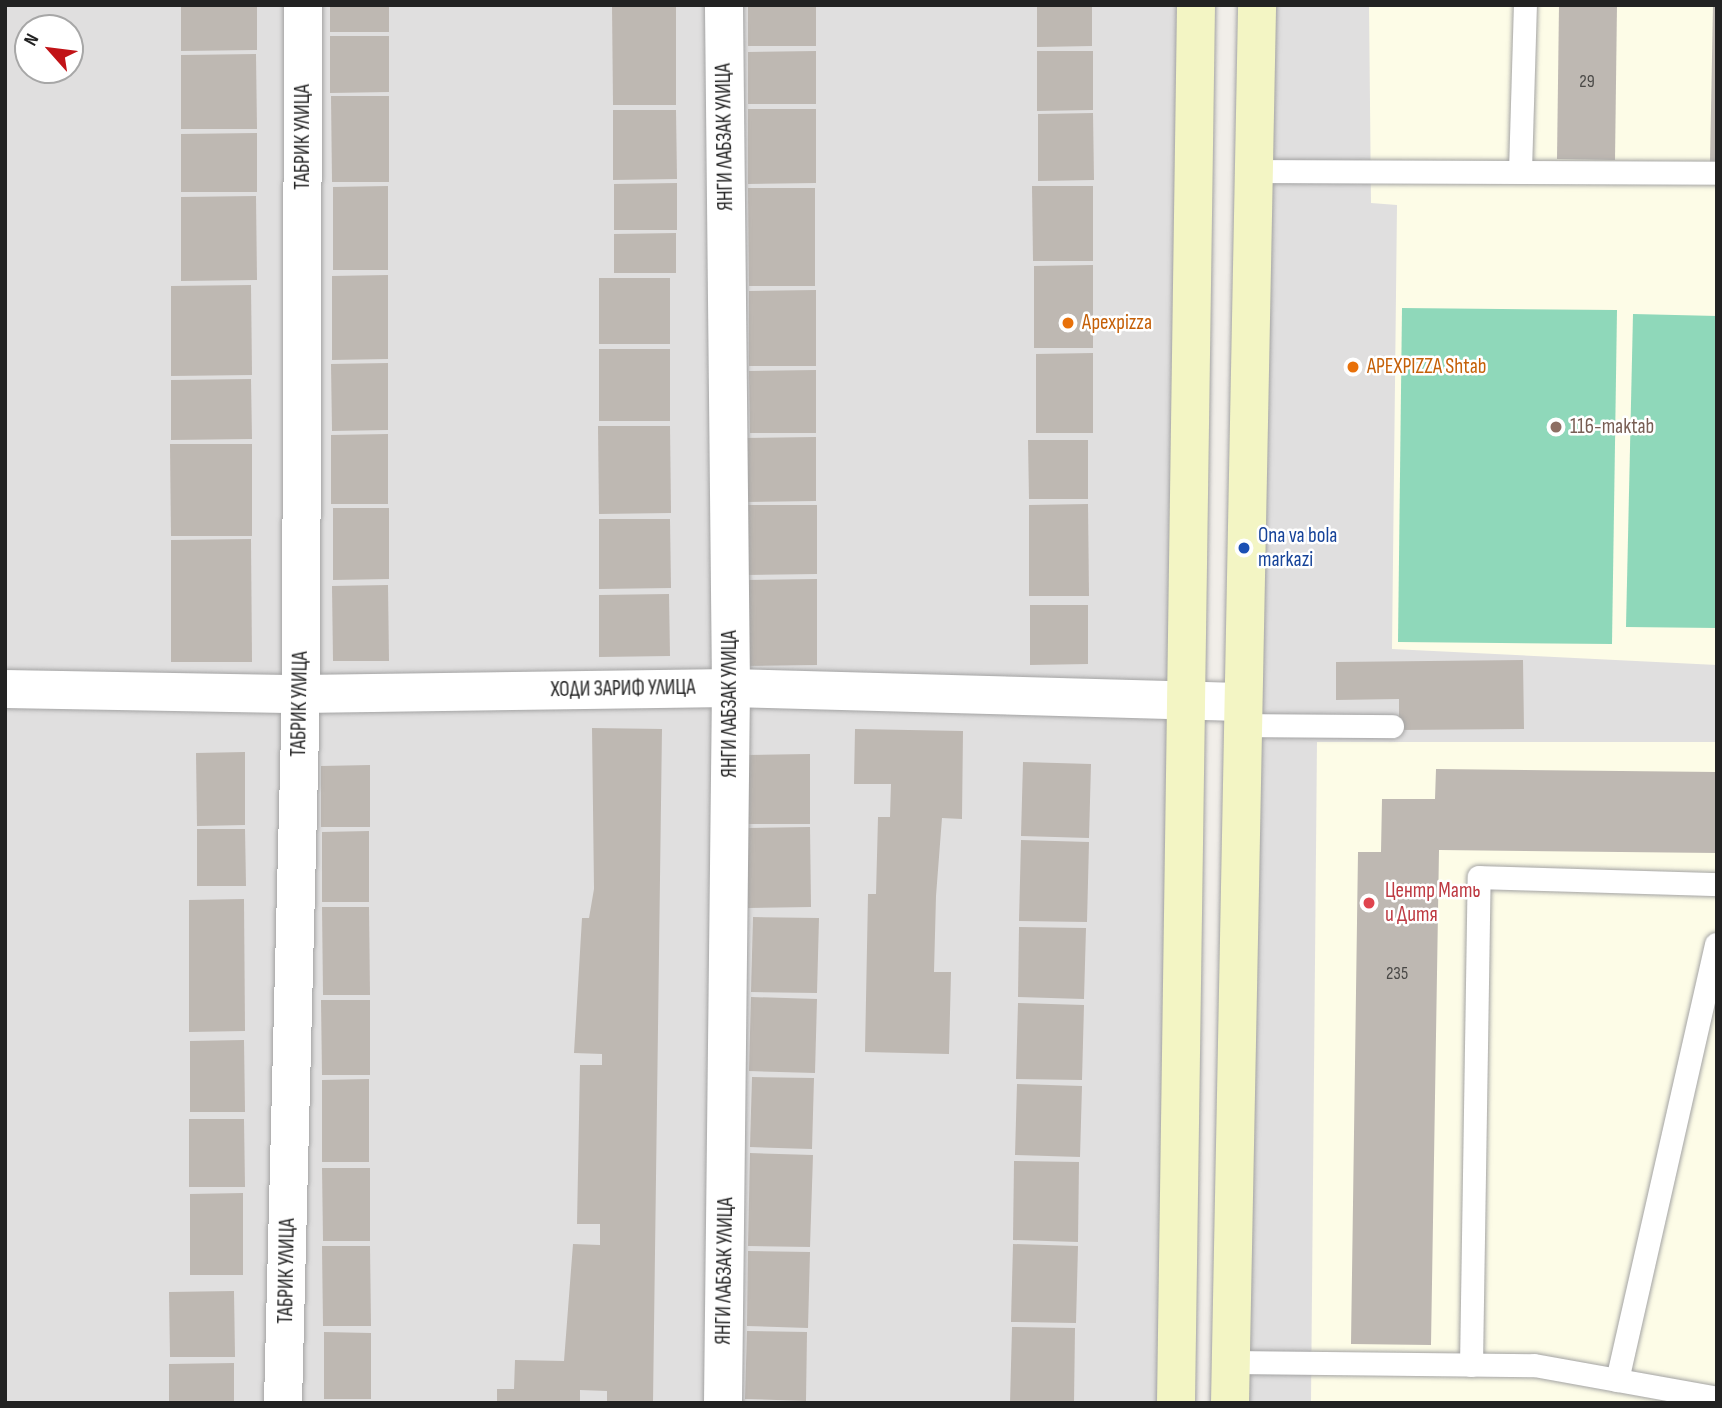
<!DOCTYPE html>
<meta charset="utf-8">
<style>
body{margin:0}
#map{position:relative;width:1722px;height:1408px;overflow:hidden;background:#f1eee9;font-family:"Sofia Sans Condensed",sans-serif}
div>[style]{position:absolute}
.residential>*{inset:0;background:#e0dfdf}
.education>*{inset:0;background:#fdfce7}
.pitch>*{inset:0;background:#8fd8ba}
.building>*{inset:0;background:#beb8b2}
.roads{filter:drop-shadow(0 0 2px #a3a3a3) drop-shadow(0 0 2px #a3a3a3)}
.lane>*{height:23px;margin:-11.5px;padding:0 11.5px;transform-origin:11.5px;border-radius:11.5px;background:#fff}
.street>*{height:38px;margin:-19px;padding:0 19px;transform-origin:19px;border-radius:19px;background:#fff}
.secondary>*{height:38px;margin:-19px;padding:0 19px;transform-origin:19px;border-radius:19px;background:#f3f5c4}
.dots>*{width:19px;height:19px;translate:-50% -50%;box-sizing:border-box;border:4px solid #fff;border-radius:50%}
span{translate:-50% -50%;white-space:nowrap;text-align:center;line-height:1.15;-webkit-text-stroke:5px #fff;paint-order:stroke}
.number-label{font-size:18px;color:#494846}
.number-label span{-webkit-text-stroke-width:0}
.street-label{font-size:21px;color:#222}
.food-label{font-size:21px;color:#c56008}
.left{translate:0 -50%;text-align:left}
.education-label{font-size:21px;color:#785e54}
.transit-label{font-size:21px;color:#164399}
.health-label{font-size:21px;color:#be3a42}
.frame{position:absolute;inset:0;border:7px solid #222;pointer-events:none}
.north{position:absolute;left:14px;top:14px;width:70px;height:70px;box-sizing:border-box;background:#fff;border:2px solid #a7a7a7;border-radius:50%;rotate:298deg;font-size:19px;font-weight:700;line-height:28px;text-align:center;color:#222}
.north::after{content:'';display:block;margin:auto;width:24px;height:32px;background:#c11317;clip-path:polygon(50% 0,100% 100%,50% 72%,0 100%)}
</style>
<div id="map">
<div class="residential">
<i style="clip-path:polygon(evenodd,5px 5px,1196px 5px,1176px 1403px,5px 1403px,5px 5px,28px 28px,70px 28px,70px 70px,28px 70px,28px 28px)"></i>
<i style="clip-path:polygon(1257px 5px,1717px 5px,1717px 1403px,1230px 1403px)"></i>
</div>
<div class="education">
<i style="clip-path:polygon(1369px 5px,1717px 5px,1717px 665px,1392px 649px,1397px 205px,1371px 203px)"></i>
<i style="clip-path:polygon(1317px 742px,1717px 742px,1717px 1403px,1311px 1403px)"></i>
</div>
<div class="pitch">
<i style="clip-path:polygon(1402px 308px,1617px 310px,1612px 644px,1398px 642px)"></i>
<i style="clip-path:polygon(1633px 314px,1717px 316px,1717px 628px,1626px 627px)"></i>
</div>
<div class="building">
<i style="clip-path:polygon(181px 5px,257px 5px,257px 50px,181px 51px)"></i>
<i style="clip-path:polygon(330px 5px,389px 5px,389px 32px,330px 32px)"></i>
<i style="clip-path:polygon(612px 5px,676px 5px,676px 105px,613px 105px)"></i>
<i style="clip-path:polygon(748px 5px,816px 5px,816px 46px,748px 46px)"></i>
<i style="clip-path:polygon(1037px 5px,1092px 5px,1092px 46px,1037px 47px)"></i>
<i style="clip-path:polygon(1559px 5px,1617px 5px,1615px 160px,1557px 159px)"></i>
<i style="clip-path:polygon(1713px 5px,1717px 5px,1717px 162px,1710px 162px)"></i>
<i style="clip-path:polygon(330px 36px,389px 36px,389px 92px,330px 93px)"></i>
<i style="clip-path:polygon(816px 51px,816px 104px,748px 104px,748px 52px)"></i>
<i style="clip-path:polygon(1037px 51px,1093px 51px,1093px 110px,1037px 111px)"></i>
<i style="clip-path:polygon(256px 54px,257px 129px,181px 129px,181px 55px)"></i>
<i style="clip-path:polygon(331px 96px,389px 96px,389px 182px,332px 182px)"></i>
<i style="clip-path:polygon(748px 109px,816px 109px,816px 183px,748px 184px)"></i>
<i style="clip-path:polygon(613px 110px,676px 110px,677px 179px,613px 180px)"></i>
<i style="clip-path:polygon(1093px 113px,1094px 180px,1038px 181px,1038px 114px)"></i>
<i style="clip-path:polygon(257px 133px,257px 192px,181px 192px,181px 134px)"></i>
<i style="clip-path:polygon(677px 183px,677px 230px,614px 230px,614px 184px)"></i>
<i style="clip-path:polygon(388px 186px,388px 270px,333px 270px,333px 187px)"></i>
<i style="clip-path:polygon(1032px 186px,1093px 186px,1093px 261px,1033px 261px)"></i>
<i style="clip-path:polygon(748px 188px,815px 188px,815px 286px,749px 286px)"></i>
<i style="clip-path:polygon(256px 196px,257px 280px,181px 281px,181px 197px)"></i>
<i style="clip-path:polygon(676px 233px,676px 273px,614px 273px,614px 234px)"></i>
<i style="clip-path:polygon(1093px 265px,1093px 348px,1034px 348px,1034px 266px)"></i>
<i style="clip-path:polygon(388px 275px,388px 359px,332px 360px,332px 276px)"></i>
<i style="clip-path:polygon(599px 278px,670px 278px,670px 344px,599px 344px)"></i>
<i style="clip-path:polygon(251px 285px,252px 375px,171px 376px,171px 286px)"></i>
<i style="clip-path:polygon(816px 290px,816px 366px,749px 366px,749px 291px)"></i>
<i style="clip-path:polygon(599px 349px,670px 349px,670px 421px,599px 421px)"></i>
<i style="clip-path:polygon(1093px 353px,1093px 433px,1036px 433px,1036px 354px)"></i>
<i style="clip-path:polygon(388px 363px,388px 430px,332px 431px,331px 364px)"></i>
<i style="clip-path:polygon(816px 370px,816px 433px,750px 433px,749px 371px)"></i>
<i style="clip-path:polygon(251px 379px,252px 439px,171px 440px,171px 380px)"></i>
<i style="clip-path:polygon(598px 426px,670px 426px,671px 513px,599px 514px)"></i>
<i style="clip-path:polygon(388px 434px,388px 504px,331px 504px,331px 435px)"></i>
<i style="clip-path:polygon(816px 437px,816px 501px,746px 502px,745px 438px)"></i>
<i style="clip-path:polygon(1028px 440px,1088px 440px,1088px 499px,1029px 499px)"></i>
<i style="clip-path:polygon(170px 444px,252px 444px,252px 536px,171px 536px)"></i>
<i style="clip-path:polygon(1088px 504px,1089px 596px,1029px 596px,1029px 505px)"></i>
<i style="clip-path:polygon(745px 505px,817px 505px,817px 574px,745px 575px)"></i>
<i style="clip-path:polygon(333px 508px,389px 508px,389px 579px,333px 580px)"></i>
<i style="clip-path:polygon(599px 519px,670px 519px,671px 588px,599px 589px)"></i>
<i style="clip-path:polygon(251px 539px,252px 662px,171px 662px,171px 540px)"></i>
<i style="clip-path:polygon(817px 579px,817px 665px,746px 666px,746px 580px)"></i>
<i style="clip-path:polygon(388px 585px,389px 661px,333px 661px,332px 586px)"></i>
<i style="clip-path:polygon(669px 594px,670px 656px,599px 657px,599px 595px)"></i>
<i style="clip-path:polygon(1030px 605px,1088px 605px,1088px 664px,1030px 665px)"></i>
<i style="clip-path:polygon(1523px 660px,1524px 729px,1399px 730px,1399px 699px,1336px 700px,1336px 662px)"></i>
<i style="clip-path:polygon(592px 728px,662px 729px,653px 1403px,607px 1403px,607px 1391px,580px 1390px,580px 1403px,497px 1403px,497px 1389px,514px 1389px,515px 1360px,564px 1361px,573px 1244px,600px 1245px,600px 1224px,577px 1224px,580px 1065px,602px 1065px,602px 1054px,574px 1053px,582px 918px,589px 918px,594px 889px)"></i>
<i style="clip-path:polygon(855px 729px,963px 731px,962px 819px,942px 818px,936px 896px,934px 972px,951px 972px,949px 1054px,865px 1052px,868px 894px,876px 894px,878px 817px,890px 817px,891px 784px,854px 784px)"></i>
<i style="clip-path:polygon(245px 752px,245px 825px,197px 826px,196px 753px)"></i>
<i style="clip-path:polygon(810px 754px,810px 824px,747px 824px,747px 755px)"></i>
<i style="clip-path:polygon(1023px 762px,1091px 764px,1089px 838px,1021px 836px)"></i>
<i style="clip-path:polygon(370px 765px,370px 827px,321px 827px,321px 766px)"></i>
<i style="clip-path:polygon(1436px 769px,1717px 772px,1717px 853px,1439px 850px,1431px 1345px,1351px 1344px,1358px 852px,1381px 852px,1382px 799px,1435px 799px)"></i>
<i style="clip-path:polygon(810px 827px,811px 907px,748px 908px,748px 828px)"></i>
<i style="clip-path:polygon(197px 829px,245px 829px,246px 886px,197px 886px)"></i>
<i style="clip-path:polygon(369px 831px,369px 902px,322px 902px,322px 832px)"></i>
<i style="clip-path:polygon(1021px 840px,1089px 842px,1087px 922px,1019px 921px)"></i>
<i style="clip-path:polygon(244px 899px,245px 1031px,189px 1032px,189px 900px)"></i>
<i style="clip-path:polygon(322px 907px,369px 907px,370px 995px,323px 995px)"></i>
<i style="clip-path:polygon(753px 917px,819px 918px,817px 993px,751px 992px)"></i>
<i style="clip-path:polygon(1019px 927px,1086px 928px,1084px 999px,1018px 997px)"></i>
<i style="clip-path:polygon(751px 997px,817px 999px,815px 1073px,749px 1071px)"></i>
<i style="clip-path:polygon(321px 1000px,370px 1000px,370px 1075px,322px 1075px)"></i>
<i style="clip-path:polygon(1018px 1003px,1084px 1005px,1082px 1080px,1016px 1079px)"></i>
<i style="clip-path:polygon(244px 1040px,245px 1112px,190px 1112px,190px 1041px)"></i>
<i style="clip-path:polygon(752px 1077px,814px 1078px,812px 1149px,750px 1147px)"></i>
<i style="clip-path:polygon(369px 1079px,369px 1162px,322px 1162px,322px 1080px)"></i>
<i style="clip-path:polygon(1017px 1084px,1082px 1086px,1080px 1157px,1015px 1155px)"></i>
<i style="clip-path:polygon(189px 1119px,244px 1119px,245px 1187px,189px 1187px)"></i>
<i style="clip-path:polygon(750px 1153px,813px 1155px,810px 1247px,748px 1246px)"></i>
<i style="clip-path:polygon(1014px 1161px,1079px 1162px,1078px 1242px,1013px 1240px)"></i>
<i style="clip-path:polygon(322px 1168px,370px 1168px,370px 1241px,323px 1241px)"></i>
<i style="clip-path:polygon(243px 1193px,243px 1275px,190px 1275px,190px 1194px)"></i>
<i style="clip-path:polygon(1013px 1244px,1078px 1246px,1076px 1323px,1011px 1322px)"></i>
<i style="clip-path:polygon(322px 1246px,370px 1246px,371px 1326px,323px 1326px)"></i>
<i style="clip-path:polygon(748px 1251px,810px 1252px,808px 1328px,747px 1326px)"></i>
<i style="clip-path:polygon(234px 1291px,235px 1357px,170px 1357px,169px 1292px)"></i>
<i style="clip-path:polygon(1012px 1327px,1075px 1328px,1074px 1403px,1010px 1403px)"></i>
<i style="clip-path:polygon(747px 1331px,807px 1332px,806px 1401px,745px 1399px)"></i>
<i style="clip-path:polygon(324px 1332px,371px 1333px,371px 1399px,324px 1399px)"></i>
<i style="clip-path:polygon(234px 1363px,234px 1403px,169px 1403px,169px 1364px)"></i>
</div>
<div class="roads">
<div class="lane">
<i style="left:1254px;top:171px;width:463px;rotate:0.2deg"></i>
<i style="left:1520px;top:171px;width:166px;rotate:-88.3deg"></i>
<i style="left:1241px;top:725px;width:151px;rotate:0.4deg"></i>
<i style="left:1231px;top:1362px;width:303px;rotate:0.6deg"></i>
<i style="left:1534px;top:1365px;width:186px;rotate:10.2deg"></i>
<i style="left:1471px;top:1365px;width:488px;rotate:-89.1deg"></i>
<i style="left:1479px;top:877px;width:238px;rotate:1.7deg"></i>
<i style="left:1617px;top:1380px;width:447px;rotate:-77.2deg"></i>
</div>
<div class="street">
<i style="left:5px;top:689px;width:296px;rotate:1deg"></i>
<i style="left:301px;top:694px;width:430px;rotate:-0.8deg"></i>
<i style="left:731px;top:688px;width:510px;rotate:1.57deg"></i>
<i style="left:283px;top:1403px;width:709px;rotate:-88.55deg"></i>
<i style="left:301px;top:694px;width:689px;rotate:-89.83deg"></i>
<i style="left:723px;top:1403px;width:715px;rotate:-89.36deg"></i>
<i style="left:731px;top:688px;width:683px;rotate:-90.59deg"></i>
</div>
<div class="secondary">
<i style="left:1176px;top:1403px;width:1398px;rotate:-89.18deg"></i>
<i style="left:1230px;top:1403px;width:1398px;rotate:-88.89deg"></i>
</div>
</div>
<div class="dots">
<i style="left:1068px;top:323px;background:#e8710a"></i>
<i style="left:1353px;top:367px;background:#e8710a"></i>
<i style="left:1556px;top:427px;background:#8d6e63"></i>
<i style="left:1244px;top:548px;background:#1a4fb4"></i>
<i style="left:1369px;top:903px;background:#e0444e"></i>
</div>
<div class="number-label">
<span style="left:1587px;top:82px">29</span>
<span style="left:1397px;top:974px">235</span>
</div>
<div class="street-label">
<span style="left:303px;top:137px;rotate:-90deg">ТАБРИК УЛИЦА</span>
<span style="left:725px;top:137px;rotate:-91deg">ЯНГИ ЛАБЗАК УЛИЦА</span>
<span style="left:623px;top:689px;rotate:-1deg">ХОДИ ЗАРИФ УЛИЦА</span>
<span style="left:300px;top:704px;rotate:-89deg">ТАБРИК УЛИЦА</span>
<span style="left:730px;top:704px;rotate:-90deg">ЯНГИ ЛАБЗАК УЛИЦА</span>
<span style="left:287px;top:1271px;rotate:-89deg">ТАБРИК УЛИЦА</span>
<span style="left:725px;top:1271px;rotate:-89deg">ЯНГИ ЛАБЗАК УЛИЦА</span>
</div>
<div class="food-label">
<span class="left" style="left:1082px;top:323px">Apexpizza</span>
<span class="left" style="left:1367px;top:367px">APEXPIZZA Shtab</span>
</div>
<div class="education-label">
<span class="left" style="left:1570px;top:427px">116-maktab</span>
</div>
<div class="transit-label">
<span class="left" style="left:1258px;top:548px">Ona va bola<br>markazi</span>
</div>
<div class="health-label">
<span class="left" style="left:1385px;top:903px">Центр Мать<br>и Дитя</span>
</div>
<div class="frame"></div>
<div class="north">N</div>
</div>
